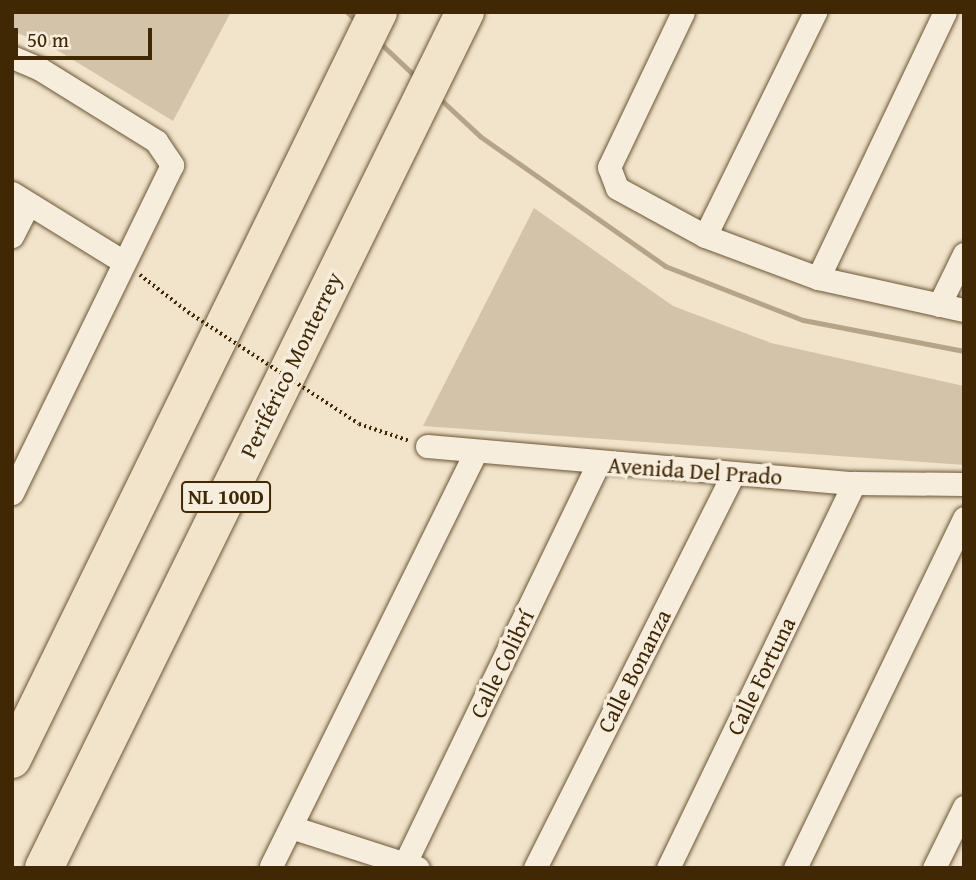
<!DOCTYPE html>
<meta charset="utf-8">
<style>
body{margin:0}
#map{position:relative;width:976px;height:880px;overflow:hidden;background:#f1e4cb;font-family:"Gentium Book Plus",serif}
div>[style]{position:absolute}
.green>*{inset:0;background:#d3c4a9}
.stream>*{height:5px;margin:-2.5px;padding:0 2.5px;transform-origin:2.5px;border-radius:2.5px;background:#b5a488}
.path>*{height:3.5px;margin-top:-1.75px;transform-origin:0;background:repeating-linear-gradient(90deg,#402805 0 2px,transparent 0 5.5px)}
.roads{filter:drop-shadow(0 0 2px #6c5736) drop-shadow(0 0 2px #6c5736)}
.street>*{height:23px;margin:-11.5px;padding:0 11.5px;transform-origin:11.5px;border-radius:11.5px;background:#f6eddd}
.highway>*{height:38px;margin:-19px;padding:0 19px;transform-origin:19px;border-radius:19px;background:#f1e4cb}
.path-bridge>*{height:3.5px;margin-top:-1.75px;transform-origin:0;background:repeating-linear-gradient(90deg,#402805 0 2px,transparent 0 5.5px)}
span{translate:-50% -50%;white-space:nowrap;text-align:center;line-height:1.15;-webkit-text-stroke:7px #f6eddd;paint-order:stroke}
.shield-label span{padding:2px 5px;background:#f6eddd;border:2px solid;border-radius:5px;-webkit-text-stroke-width:0}
.shield-label{font-size:21px;color:#402805;font-weight:700}
.street-label{font-size:23px;color:#402805}
.frame{position:absolute;inset:0;border:14px solid #402805;pointer-events:none}
.scale{position:absolute;left:14px;top:28px;width:138px;height:32px;box-sizing:border-box;border:4px solid #402805;border-top:0;padding-left:9px;font-size:21px;line-height:24px;white-space:nowrap;color:#402805;-webkit-text-stroke:5px #f6eddd;paint-order:stroke}
</style>
<div id="map">
<div class="green">
<i style="clip-path:polygon(12px 12px,231px 12px,173px 121px,52px 47px,12px 31px)"></i>
<i style="clip-path:polygon(534px 208px,673px 306px,771px 343px,964px 386px,964px 465px,423px 426px)"></i>
</div>
<div class="stream">
<i style="left:347px;top:12px;width:15px;rotate:42deg"></i>
<i style="left:380px;top:43px;width:50px;rotate:43.4deg"></i>
<i style="left:439px;top:98px;width:57px;rotate:42.9deg"></i>
<i style="left:481px;top:137px;width:225px;rotate:35deg"></i>
<i style="left:665px;top:266px;width:148px;rotate:21.4deg"></i>
<i style="left:803px;top:320px;width:164px;rotate:10.9deg"></i>
</div>
<div class="path">
<i style="left:140px;top:275px;width:61px;rotate:37.6deg"></i>
<i style="left:359px;top:424px;width:54px;rotate:18.4deg"></i>
</div>
<div class="roads">
<div class="street">
<i style="left:683px;top:12px;width:172px;rotate:115.5deg"></i>
<i style="left:609px;top:167px;width:22px;rotate:69deg"></i>
<i style="left:617px;top:188px;width:100px;rotate:28.6deg"></i>
<i style="left:705px;top:236px;width:121px;rotate:20.4deg"></i>
<i style="left:818px;top:278px;width:149px;rotate:12.4deg"></i>
<i style="left:12px;top:57px;width:30px;rotate:23deg"></i>
<i style="left:40px;top:69px;width:137px;rotate:31.8deg"></i>
<i style="left:156px;top:141px;width:29px;rotate:56deg"></i>
<i style="left:172px;top:165px;width:365px;rotate:116deg"></i>
<i style="left:12px;top:193px;width:129px;rotate:31.7deg"></i>
<i style="left:12px;top:236px;width:36px;rotate:-63deg"></i>
<i style="left:705px;top:236px;width:250px;rotate:-63.8deg"></i>
<i style="left:818px;top:278px;width:295px;rotate:-64.5deg"></i>
<i style="left:939px;top:305px;width:57px;rotate:-63.9deg"></i>
<i style="left:427px;top:446px;width:429px;rotate:5deg"></i>
<i style="left:854px;top:483px;width:110px;rotate:0.5deg"></i>
<i style="left:291px;top:827px;width:133px;rotate:17.9deg"></i>
<i style="left:405px;top:863px;width:443px;rotate:-64.2deg"></i>
<i style="left:271px;top:866px;width:461px;rotate:-63.7deg"></i>
<i style="left:535px;top:868px;width:441px;rotate:-63.3deg"></i>
<i style="left:668px;top:868px;width:428px;rotate:-64.2deg"></i>
<i style="left:795px;top:868px;width:389px;rotate:-64.2deg"></i>
<i style="left:934px;top:868px;width:68px;rotate:-63.8deg"></i>
</div>
<div class="highway">
<i style="left:12px;top:759px;width:832px;rotate:-63.9deg"></i>
<i style="left:44px;top:868px;width:954px;rotate:-63.81deg"></i>
</div>
</div>
<div class="path-bridge">
<i style="left:188px;top:312px;width:204px;rotate:33.2deg"></i>
</div>
<div class="shield-label">
<span style="left:226px;top:497px">NL 100D</span>
</div>
<div class="street-label">
<span style="left:291px;top:365px;rotate:-64deg">Periférico Monterrey</span>
<span style="left:695px;top:471px;rotate:4deg">Avenida Del Prado</span>
<span style="left:502px;top:664px;rotate:-64deg">Calle Colibrí</span>
<span style="left:634px;top:671px;rotate:-63deg">Calle Bonanza</span>
<span style="left:761px;top:676px;rotate:-64deg">Calle Fortuna</span>
</div>
<div class="frame"></div>
<div class="scale">50 m</div>
</div>
